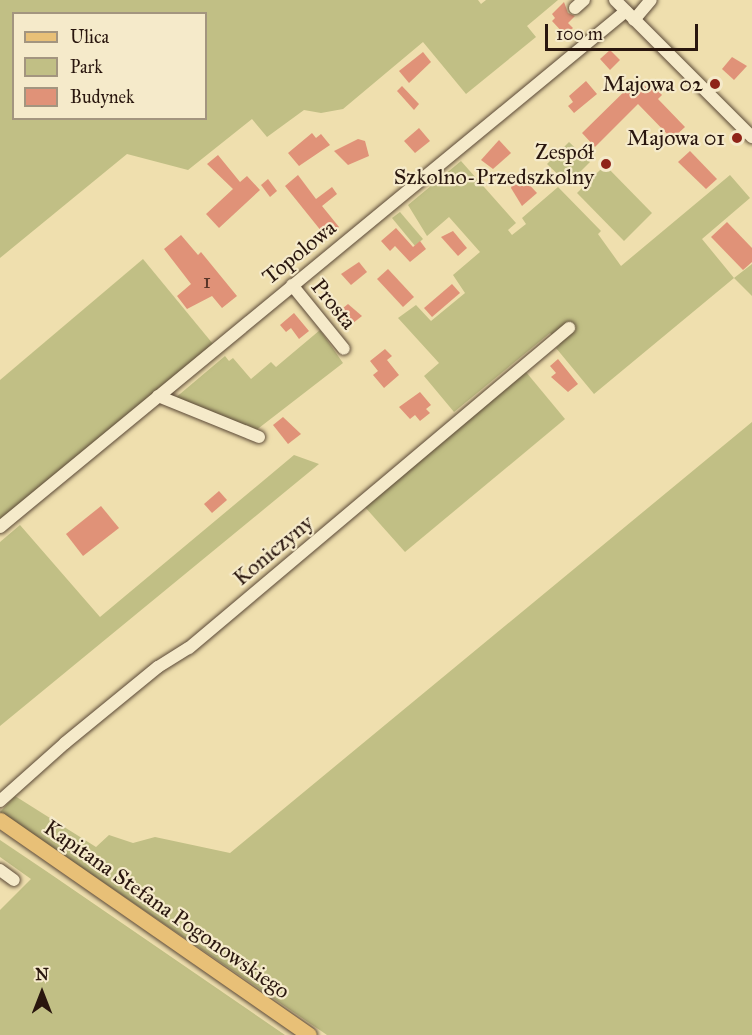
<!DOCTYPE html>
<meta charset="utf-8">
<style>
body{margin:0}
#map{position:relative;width:752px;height:1035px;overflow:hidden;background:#efdfae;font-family:"IM FELL Great Primer",serif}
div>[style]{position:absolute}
.green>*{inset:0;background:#c1bf85}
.building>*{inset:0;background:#e09278}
.roads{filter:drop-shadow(0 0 2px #5a4836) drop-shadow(0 0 2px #5a4836)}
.minor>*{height:12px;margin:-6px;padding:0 6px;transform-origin:6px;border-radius:6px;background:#f5eaca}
.major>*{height:15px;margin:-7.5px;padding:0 7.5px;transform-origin:7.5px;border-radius:7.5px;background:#e8c077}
.dots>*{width:16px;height:16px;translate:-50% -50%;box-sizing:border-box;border:3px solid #f5eaca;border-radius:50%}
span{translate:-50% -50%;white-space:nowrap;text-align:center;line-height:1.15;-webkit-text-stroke:4.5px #f5eaca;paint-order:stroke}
.number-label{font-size:20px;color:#573528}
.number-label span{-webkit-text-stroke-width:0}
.poi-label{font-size:22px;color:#29160e}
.right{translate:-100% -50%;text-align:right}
.street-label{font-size:22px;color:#29160e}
.legend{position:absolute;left:12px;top:12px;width:195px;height:108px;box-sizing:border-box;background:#f5eaca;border:2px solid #a3957f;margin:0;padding:8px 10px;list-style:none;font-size:18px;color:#29160e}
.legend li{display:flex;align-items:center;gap:12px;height:30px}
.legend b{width:30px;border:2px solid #a3957f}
.north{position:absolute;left:12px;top:963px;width:60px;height:60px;-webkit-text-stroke:4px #f5eaca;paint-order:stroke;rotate:0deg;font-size:16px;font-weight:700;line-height:24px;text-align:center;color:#29160e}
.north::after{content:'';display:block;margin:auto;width:21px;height:27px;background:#29160e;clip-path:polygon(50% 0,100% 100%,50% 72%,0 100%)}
.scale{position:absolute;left:545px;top:24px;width:153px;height:27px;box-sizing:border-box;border:3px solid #29160e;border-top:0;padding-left:8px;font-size:18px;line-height:21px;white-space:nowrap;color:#29160e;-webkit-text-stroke:4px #f5eaca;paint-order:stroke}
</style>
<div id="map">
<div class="green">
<i style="clip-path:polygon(evenodd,0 0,478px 0,481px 4px,486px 0,558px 0,527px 26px,536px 37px,466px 94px,423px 42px,343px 109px,321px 113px,304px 110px,267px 137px,252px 119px,188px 170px,127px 154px,0 258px,0 0,14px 14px,206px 14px,206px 118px,14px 118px,14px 14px)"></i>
<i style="clip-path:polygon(569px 142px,590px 162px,568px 184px,547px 164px)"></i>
<i style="clip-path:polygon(461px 161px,516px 223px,508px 230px,512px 235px,526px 224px,522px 218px,558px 187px,601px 231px,598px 234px,621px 266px,730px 175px,750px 198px,702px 239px,734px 278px,752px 264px,752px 296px,734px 278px,594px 394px,556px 348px,560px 344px,550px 333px,454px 412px,424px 376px,439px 363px,398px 318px,416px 305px,431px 321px,465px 293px,453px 275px,480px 252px,449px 217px,427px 236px,408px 205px)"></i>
<i style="clip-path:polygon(605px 165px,652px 213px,624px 241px,577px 193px)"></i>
<i style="clip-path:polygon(400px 212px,423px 239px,415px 246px,392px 218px)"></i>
<i style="clip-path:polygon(143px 259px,213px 344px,0 521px,0 380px)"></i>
<i style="clip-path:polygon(320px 330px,343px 363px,255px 431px,174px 399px,225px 356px,229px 361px,233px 358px,251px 379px,271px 362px,276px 367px)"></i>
<i style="clip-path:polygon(526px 372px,565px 419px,405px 552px,364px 506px)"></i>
<i style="clip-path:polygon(752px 422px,752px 1035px,327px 1035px,0 812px,15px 796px,96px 847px,109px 835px,133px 843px,155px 837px,230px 853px)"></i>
<i style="clip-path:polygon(294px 455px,319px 464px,0 726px,0 542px,20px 525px,100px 617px)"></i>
<i style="clip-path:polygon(0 840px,49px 873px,285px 1035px,0 1035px,0 910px,31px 879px,0 857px)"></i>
</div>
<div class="building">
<i style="clip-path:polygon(564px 2px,568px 13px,575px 16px,568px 23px,573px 28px,565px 35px,552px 21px,555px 18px,552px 14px)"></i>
<i style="clip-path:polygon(610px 50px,620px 60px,610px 70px,600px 59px)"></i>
<i style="clip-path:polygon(423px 52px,431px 62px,409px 83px,399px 71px)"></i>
<i style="clip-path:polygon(732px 57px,747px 66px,734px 80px,722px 69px)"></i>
<i style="clip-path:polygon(638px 78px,647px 88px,652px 84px,662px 95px,658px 99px,685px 127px,672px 139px,638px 104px,595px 147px,582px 133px)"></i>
<i style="clip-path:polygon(586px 81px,597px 94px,574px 113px,568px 106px,573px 102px,569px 96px)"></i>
<i style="clip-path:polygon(402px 86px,419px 104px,414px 110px,397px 91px)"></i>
<i style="clip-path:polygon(419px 128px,430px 141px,415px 153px,404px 141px)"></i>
<i style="clip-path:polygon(312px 133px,316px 138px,321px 134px,330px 145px,299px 166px,288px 153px)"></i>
<i style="clip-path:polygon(358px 139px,365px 141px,369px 156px,348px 165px,334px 151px)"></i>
<i style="clip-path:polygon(499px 140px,511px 153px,493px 169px,481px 160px)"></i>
<i style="clip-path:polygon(690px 151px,717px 179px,706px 189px,678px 162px)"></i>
<i style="clip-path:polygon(218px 155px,240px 182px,247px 176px,260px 190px,219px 228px,206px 214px,233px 189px,207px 164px)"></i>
<i style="clip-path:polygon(298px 175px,316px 199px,332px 187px,337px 194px,322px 206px,339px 227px,326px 237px,285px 186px)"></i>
<i style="clip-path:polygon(523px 178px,537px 193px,522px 206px,511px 188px,513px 182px)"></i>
<i style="clip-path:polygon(268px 179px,277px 191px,270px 197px,261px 185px)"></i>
<i style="clip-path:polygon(727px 222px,752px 248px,752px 262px,743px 270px,711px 237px)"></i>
<i style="clip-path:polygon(396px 228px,413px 247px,420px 241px,426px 249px,410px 262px,395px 246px,390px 251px,381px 241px)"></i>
<i style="clip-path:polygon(453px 231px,467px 248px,458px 256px,441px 237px)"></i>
<i style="clip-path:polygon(181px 235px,198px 255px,201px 252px,237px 296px,222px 308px,212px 296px,187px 309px,177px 296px,191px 284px,164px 249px)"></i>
<i style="clip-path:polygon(359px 262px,367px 272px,351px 285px,341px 274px)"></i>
<i style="clip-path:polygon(388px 269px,414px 297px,403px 307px,377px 279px)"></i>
<i style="clip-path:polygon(452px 284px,460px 293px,432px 317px,424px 308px)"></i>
<i style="clip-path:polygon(348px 304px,362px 316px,348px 327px,337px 313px)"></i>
<i style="clip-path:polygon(294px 313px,309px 331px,299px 339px,291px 328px,286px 332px,280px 325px)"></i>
<i style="clip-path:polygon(385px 349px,392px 356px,387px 360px,399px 375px,384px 388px,373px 375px,378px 371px,370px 361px)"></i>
<i style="clip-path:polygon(558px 359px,578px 384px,568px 392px,551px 377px,556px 373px,550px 366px)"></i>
<i style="clip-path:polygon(420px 392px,431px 405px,426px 409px,430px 413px,420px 421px,415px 415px,410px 419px,399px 407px)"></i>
<i style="clip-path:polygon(283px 417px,301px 434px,288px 444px,273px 425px)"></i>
<i style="clip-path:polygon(219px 491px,227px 500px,212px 513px,204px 504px)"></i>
<i style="clip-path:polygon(101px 506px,119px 528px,83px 556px,66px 534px)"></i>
</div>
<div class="roads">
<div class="minor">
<i style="left:615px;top:0;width:194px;rotate:45deg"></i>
<i style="left:575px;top:8px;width:12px;rotate:-42deg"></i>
<i style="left:634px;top:20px;width:26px;rotate:-50deg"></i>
<i style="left:292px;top:285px;width:82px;rotate:50.9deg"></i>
<i style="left:158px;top:396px;width:109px;rotate:22.1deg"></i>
<i style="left:0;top:527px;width:811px;rotate:-39.5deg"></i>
<i style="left:0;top:801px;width:87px;rotate:-41.7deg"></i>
<i style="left:65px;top:743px;width:120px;rotate:-39.3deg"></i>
<i style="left:158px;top:667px;width:36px;rotate:-32deg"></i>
<i style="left:189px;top:648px;width:497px;rotate:-40.1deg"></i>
<i style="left:0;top:870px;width:17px;rotate:36deg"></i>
</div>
<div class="major">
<i style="left:0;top:820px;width:376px;rotate:34.8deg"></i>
</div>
</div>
<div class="dots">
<i style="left:715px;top:84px;background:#8f2418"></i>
<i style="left:737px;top:138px;background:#8f2418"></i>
<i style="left:606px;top:164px;background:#8f2418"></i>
</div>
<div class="number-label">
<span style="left:207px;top:281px">1</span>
</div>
<div class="poi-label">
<span class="right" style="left:703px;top:84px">Majowa 02</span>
<span class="right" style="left:725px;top:138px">Majowa 01</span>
<span class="right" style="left:594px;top:164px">Zespół<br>Szkolno-Przedszkolny</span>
</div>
<div class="street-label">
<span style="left:299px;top:252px;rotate:-39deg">Topolowa</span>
<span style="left:334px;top:304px;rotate:51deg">Prosta</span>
<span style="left:273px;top:550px;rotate:-40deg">Koniczyny</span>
<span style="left:167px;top:909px;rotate:35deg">Kapitana Stefana Pogonowskiego</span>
</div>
<ul class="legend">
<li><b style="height:8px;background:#e8c077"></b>Ulica</li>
<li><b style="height:16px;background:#c1bf85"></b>Park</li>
<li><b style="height:16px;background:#e09278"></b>Budynek</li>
</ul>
<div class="north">N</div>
<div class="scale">100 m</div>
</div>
